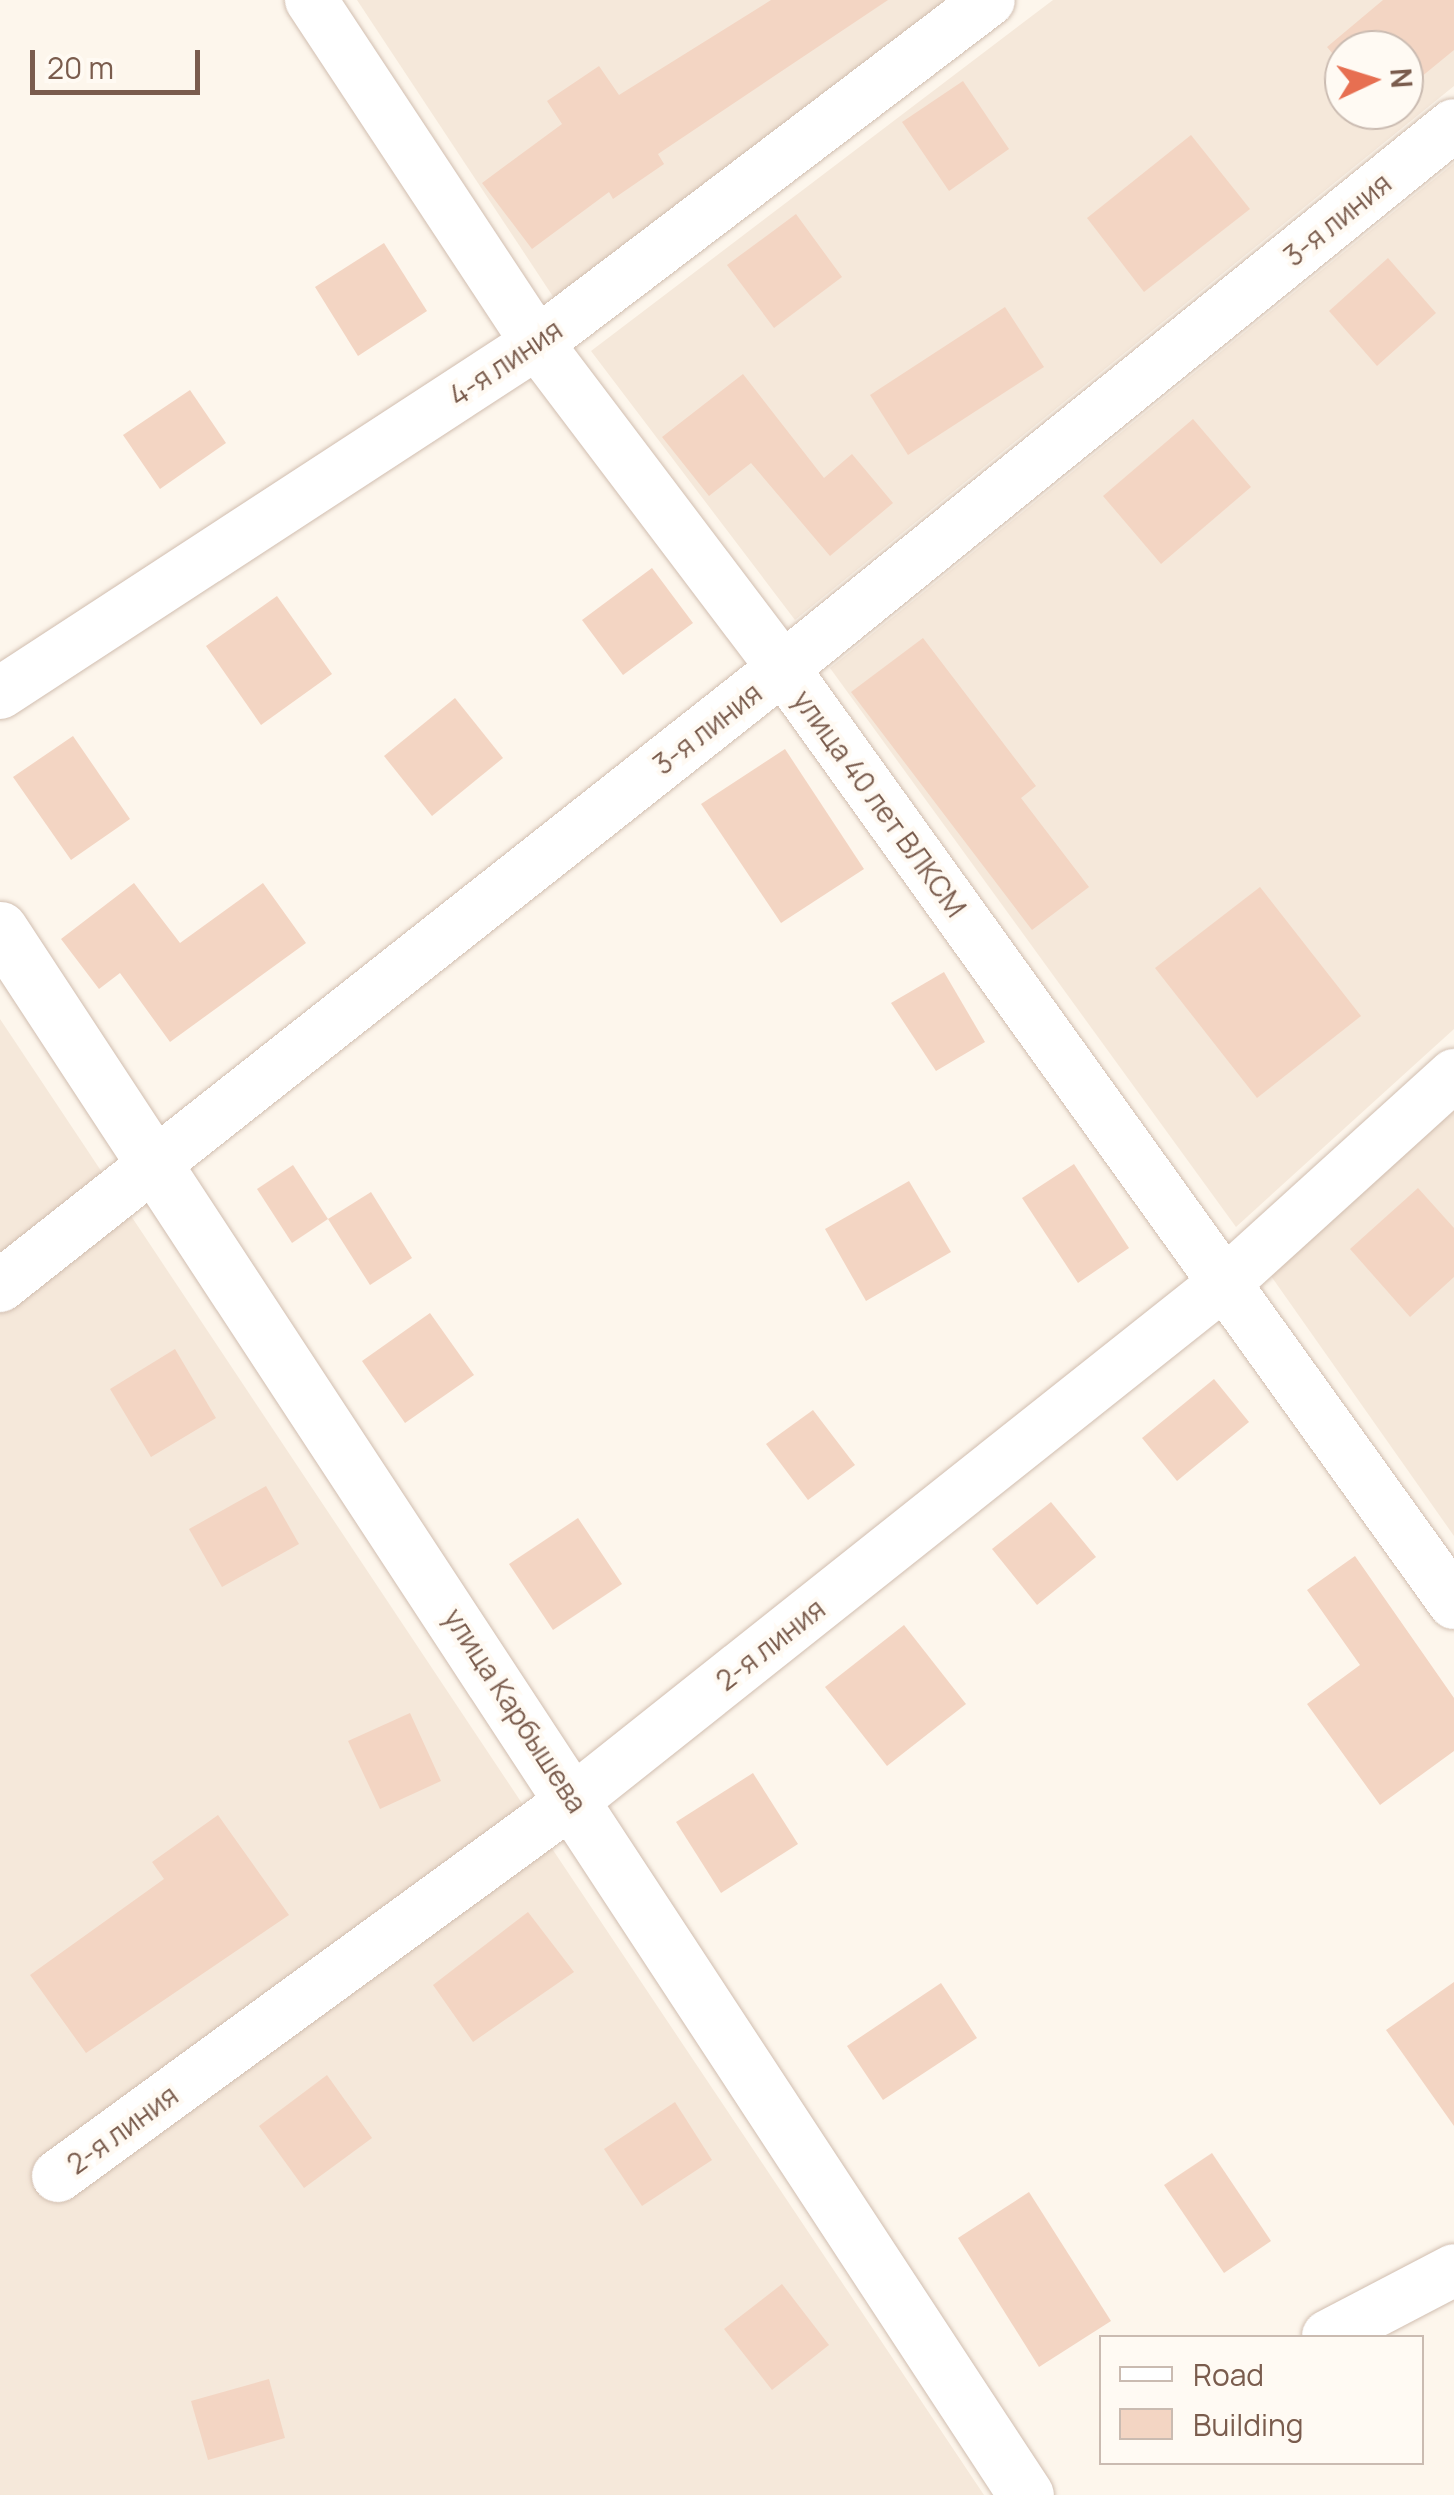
<!DOCTYPE html>
<meta charset="utf-8">
<style>
body{margin:0}
#map{position:relative;width:1454px;height:2495px;overflow:hidden;background:#fdf6ec;font-family:Manrope,sans-serif}
div>[style]{position:absolute}
.residential>*{inset:0;background:#f5e8da}
.building>*{inset:0;background:#f3d5c3}
.roads{filter:drop-shadow(0 0 2px #d1beb0) drop-shadow(0 0 2px #d1beb0)}
.street>*{height:52px;margin:-26px;padding:0 26px;transform-origin:26px;border-radius:26px;background:#fff}
.secondary>*{height:55px;margin:-27.5px;padding:0 27.5px;transform-origin:27.5px;border-radius:27.5px;background:#fff}
span{translate:-50% -50%;white-space:nowrap;text-align:center;line-height:1.15;-webkit-text-stroke:8px #fffaf3;paint-order:stroke}
.street-label{font-size:28px;color:#7a5c4d}
.legend{position:absolute;left:1099px;top:2335px;width:325px;height:130px;box-sizing:border-box;background:#fffaf3;border:2px solid #cabbb1;margin:0;padding:12px 18px;list-style:none;font-size:30px;color:#7a5c4d}
.legend li{display:flex;align-items:center;gap:20px;height:50px}
.legend b{width:50px;border:2px solid #cabbb1}
.north{position:absolute;left:1324px;top:30px;width:100px;height:100px;box-sizing:border-box;background:#fffaf3;border:2px solid #cabbb1;border-radius:50%;rotate:86deg;font-size:28px;font-weight:700;line-height:40px;text-align:center;color:#7a5c4d}
.north::after{content:'';display:block;margin:auto;width:35px;height:45px;background:#e76f51;clip-path:polygon(50% 0,100% 100%,50% 72%,0 100%)}
.scale{position:absolute;left:30px;top:50px;width:170px;height:45px;box-sizing:border-box;border:5px solid #7a5c4d;border-top:0;padding-left:12px;font-size:30px;line-height:35px;white-space:nowrap;color:#7a5c4d;-webkit-text-stroke:8px #fffaf3;paint-order:stroke}
</style>
<div id="map">
<div class="residential">
<i style="clip-path:polygon(357px 0,947px 0,554px 298px)"></i>
<i style="clip-path:polygon(evenodd,1053px 0,1454px 0,1454px 86px,795px 620px,591px 351px,1053px 0,1344px 50px,1404px 50px,1404px 110px,1344px 110px,1344px 50px)"></i>
<i style="clip-path:polygon(1454px 163px,1454px 1029px,1236px 1227px,830px 668px)"></i>
<i style="clip-path:polygon(0 1019px,561px 1862px,984px 2495px,0 2495px)"></i>
<i style="clip-path:polygon(1454px 1110px,1454px 1536px,1271px 1276px)"></i>
</div>
<div class="building">
<i style="clip-path:polygon(771px 0,888px 0,658px 154px,664px 164px,613px 199px,609px 192px,532px 249px,482px 183px,562px 124px,547px 101px,599px 66px,619px 95px)"></i>
<i style="clip-path:polygon(1383px 0,1454px 0,1454px 50px,1404px 91px,1404px 50px,1344px 50px,1344px 67px,1327px 47px)"></i>
<i style="clip-path:polygon(963px 81px,1009px 149px,949px 191px,902px 122px)"></i>
<i style="clip-path:polygon(1191px 135px,1250px 209px,1144px 292px,1087px 218px)"></i>
<i style="clip-path:polygon(796px 214px,842px 277px,774px 328px,727px 265px)"></i>
<i style="clip-path:polygon(384px 243px,427px 311px,358px 356px,315px 287px)"></i>
<i style="clip-path:polygon(1388px 258px,1436px 313px,1377px 366px,1329px 311px)"></i>
<i style="clip-path:polygon(1005px 307px,1044px 367px,908px 455px,870px 395px)"></i>
<i style="clip-path:polygon(743px 374px,824px 478px,852px 454px,893px 503px,830px 556px,751px 463px,709px 496px,662px 437px)"></i>
<i style="clip-path:polygon(190px 390px,226px 443px,160px 489px,123px 435px)"></i>
<i style="clip-path:polygon(1193px 419px,1251px 487px,1161px 564px,1103px 496px)"></i>
<i style="clip-path:polygon(652px 568px,693px 623px,623px 675px,582px 620px)"></i>
<i style="clip-path:polygon(277px 596px,332px 674px,261px 725px,206px 646px)"></i>
<i style="clip-path:polygon(923px 638px,1036px 786px,1021px 798px,1089px 887px,1032px 930px,851px 692px)"></i>
<i style="clip-path:polygon(455px 698px,503px 758px,432px 816px,384px 756px)"></i>
<i style="clip-path:polygon(73px 736px,130px 819px,71px 860px,13px 777px)"></i>
<i style="clip-path:polygon(785px 749px,864px 869px,781px 923px,701px 804px)"></i>
<i style="clip-path:polygon(134px 883px,180px 943px,263px 883px,306px 943px,170px 1042px,120px 973px,99px 989px,61px 939px)"></i>
<i style="clip-path:polygon(1260px 887px,1361px 1016px,1257px 1098px,1155px 968px)"></i>
<i style="clip-path:polygon(944px 972px,985px 1042px,936px 1071px,891px 1003px)"></i>
<i style="clip-path:polygon(1074px 1164px,1129px 1248px,1078px 1283px,1022px 1198px)"></i>
<i style="clip-path:polygon(293px 1165px,328px 1219px,292px 1243px,257px 1189px)"></i>
<i style="clip-path:polygon(909px 1181px,951px 1252px,866px 1301px,825px 1229px)"></i>
<i style="clip-path:polygon(1418px 1188px,1454px 1228px,1454px 1277px,1410px 1317px,1350px 1249px)"></i>
<i style="clip-path:polygon(371px 1192px,412px 1258px,370px 1285px,328px 1219px)"></i>
<i style="clip-path:polygon(430px 1313px,474px 1375px,405px 1423px,362px 1361px)"></i>
<i style="clip-path:polygon(175px 1349px,216px 1418px,151px 1457px,110px 1389px)"></i>
<i style="clip-path:polygon(1214px 1379px,1249px 1422px,1177px 1481px,1142px 1438px)"></i>
<i style="clip-path:polygon(813px 1410px,855px 1465px,808px 1500px,766px 1444px)"></i>
<i style="clip-path:polygon(266px 1486px,299px 1544px,222px 1587px,189px 1529px)"></i>
<i style="clip-path:polygon(1051px 1502px,1096px 1557px,1037px 1605px,992px 1549px)"></i>
<i style="clip-path:polygon(578px 1518px,622px 1584px,553px 1630px,509px 1564px)"></i>
<i style="clip-path:polygon(1355px 1556px,1454px 1698px,1454px 1751px,1380px 1805px,1307px 1704px,1360px 1665px,1307px 1590px)"></i>
<i style="clip-path:polygon(904px 1625px,966px 1704px,887px 1766px,825px 1687px)"></i>
<i style="clip-path:polygon(410px 1713px,441px 1781px,380px 1809px,348px 1741px)"></i>
<i style="clip-path:polygon(753px 1773px,798px 1844px,721px 1893px,676px 1822px)"></i>
<i style="clip-path:polygon(218px 1815px,289px 1915px,86px 2053px,30px 1975px,164px 1879px,152px 1862px)"></i>
<i style="clip-path:polygon(528px 1912px,574px 1972px,473px 2042px,433px 1985px)"></i>
<i style="clip-path:polygon(1454px 1982px,1454px 2126px,1386px 2030px)"></i>
<i style="clip-path:polygon(941px 1983px,977px 2038px,883px 2100px,847px 2046px)"></i>
<i style="clip-path:polygon(327px 2075px,372px 2138px,304px 2188px,259px 2126px)"></i>
<i style="clip-path:polygon(675px 2102px,712px 2160px,642px 2206px,604px 2149px)"></i>
<i style="clip-path:polygon(1212px 2153px,1271px 2241px,1224px 2273px,1164px 2185px)"></i>
<i style="clip-path:polygon(1029px 2192px,1111px 2321px,1039px 2367px,958px 2238px)"></i>
<i style="clip-path:polygon(782px 2284px,829px 2345px,772px 2390px,724px 2329px)"></i>
<i style="clip-path:polygon(269px 2379px,285px 2438px,208px 2460px,191px 2401px)"></i>
</div>
<div class="roads">
<div class="street">
<i style="left:311px;top:0;width:411px;rotate:56.6deg"></i>
<i style="left:537px;top:343px;width:408px;rotate:52.9deg"></i>
<i style="left:783px;top:668px;width:1151px;rotate:54.33deg"></i>
<i style="left:0;top:693px;width:641px;rotate:-33.1deg"></i>
<i style="left:537px;top:343px;width:567px;rotate:-37.19deg"></i>
<i style="left:0;top:1286px;width:998px;rotate:-38.28deg"></i>
<i style="left:783px;top:668px;width:863px;rotate:-38.98deg"></i>
<i style="left:58px;top:2176px;width:640px;rotate:-36.1deg"></i>
<i style="left:575px;top:1799px;width:833px;rotate:-38.47deg"></i>
<i style="left:1227px;top:1281px;width:307px;rotate:-42.2deg"></i>
<i style="left:1328px;top:2336px;width:142px;rotate:-27.6deg"></i>
</div>
<div class="secondary">
<i style="left:0;top:929px;width:1872px;rotate:56.77deg"></i>
</div>
</div>
<div class="street-label">
<span style="left:1337px;top:219px;rotate:-39deg">3-я линия</span>
<span style="left:505px;top:362px;rotate:-34deg">4-я линия</span>
<span style="left:707px;top:728px;rotate:-38deg">3-я линия</span>
<span style="left:880px;top:803px;rotate:54deg">улица 40 лет ВЛКСМ</span>
<span style="left:770px;top:1644px;rotate:-38deg">2-я линия</span>
<span style="left:516px;top:1710px;rotate:57deg">улица Карбышева</span>
<span style="left:122px;top:2129px;rotate:-36deg">2-я линия</span>
</div>
<ul class="legend">
<li><b style="height:12px;background:#fff"></b>Road</li>
<li><b style="height:28px;background:#f3d5c3"></b>Building</li>
</ul>
<div class="north">N</div>
<div class="scale">20 m</div>
</div>
